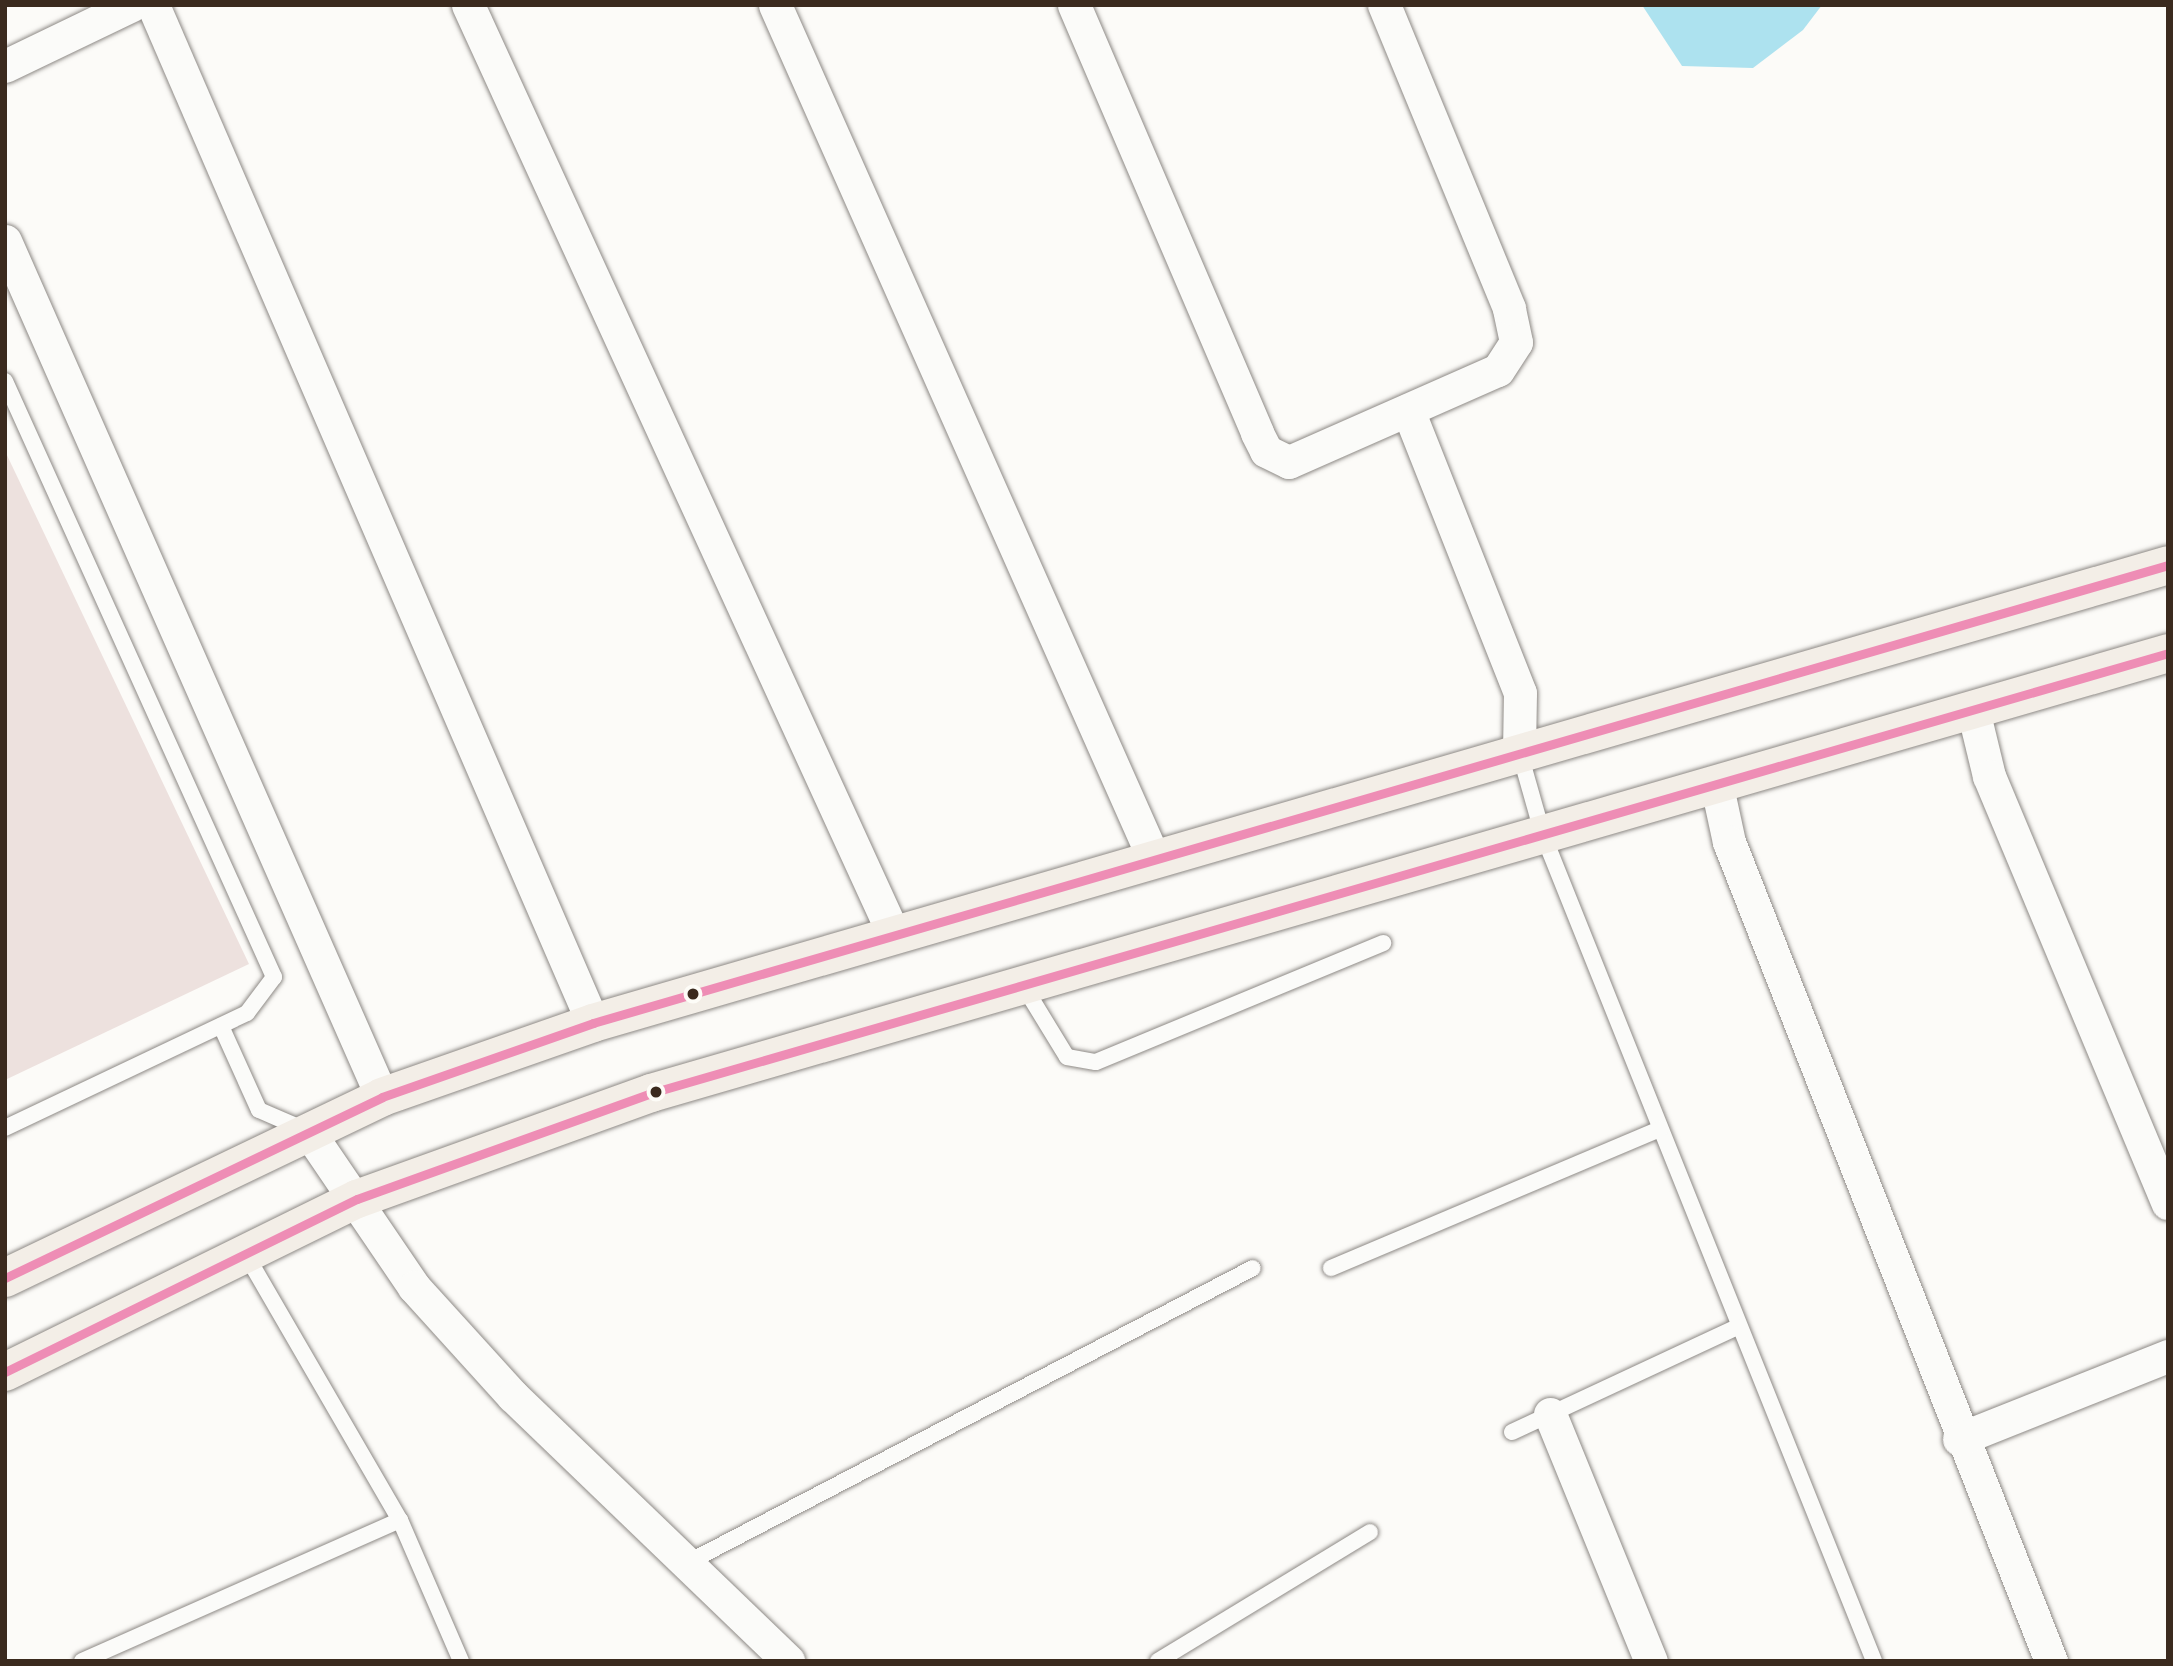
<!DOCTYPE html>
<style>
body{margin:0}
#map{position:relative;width:2173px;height:1666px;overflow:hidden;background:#fcfbf8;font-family:Kalam,sans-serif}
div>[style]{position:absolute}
.water>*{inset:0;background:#ade2ef}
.building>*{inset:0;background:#ede1de}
.roads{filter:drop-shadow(0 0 2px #8d8985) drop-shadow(0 0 2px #8d8985)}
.service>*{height:16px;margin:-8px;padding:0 8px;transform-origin:8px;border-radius:8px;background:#fbfbf9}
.minor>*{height:33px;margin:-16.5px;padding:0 16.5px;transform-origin:16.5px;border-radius:16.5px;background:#fbfbf9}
.primary>*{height:38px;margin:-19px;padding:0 19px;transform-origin:19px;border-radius:19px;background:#f3eee7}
.bus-1>*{height:9px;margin:-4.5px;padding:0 4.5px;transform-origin:4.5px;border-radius:4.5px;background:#ee8db5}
.dots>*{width:19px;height:19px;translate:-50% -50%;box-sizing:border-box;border:4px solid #fdfcf7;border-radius:50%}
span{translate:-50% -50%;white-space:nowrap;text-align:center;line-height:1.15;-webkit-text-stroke:5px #fdfcf7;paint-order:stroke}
.frame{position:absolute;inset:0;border:7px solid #3b2a1e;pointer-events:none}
</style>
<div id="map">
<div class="water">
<i style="clip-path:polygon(1642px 5px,1822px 5px,1803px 30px,1753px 68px,1682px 66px)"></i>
</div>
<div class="building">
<i style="clip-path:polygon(5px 451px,249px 964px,5px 1080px)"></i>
</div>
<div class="roads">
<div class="service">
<i style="left:5px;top:381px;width:654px;rotate:65.71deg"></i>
<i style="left:274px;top:977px;width:45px;rotate:126.9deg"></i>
<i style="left:247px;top:1013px;width:268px;rotate:154.6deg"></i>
<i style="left:1520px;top:754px;width:81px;rotate:74.2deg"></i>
<i style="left:1542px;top:832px;width:893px;rotate:68.17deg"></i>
<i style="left:1023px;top:985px;width:84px;rotate:58.6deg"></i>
<i style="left:1067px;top:1057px;width:29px;rotate:10deg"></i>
<i style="left:1096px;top:1062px;width:311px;rotate:-22.5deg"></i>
<i style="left:221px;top:1026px;width:92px;rotate:65.7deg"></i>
<i style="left:259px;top:1110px;width:50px;rotate:23.5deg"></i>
<i style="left:245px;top:1253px;width:309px;rotate:59.9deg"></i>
<i style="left:400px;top:1520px;width:154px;rotate:66.6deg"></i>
<i style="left:1331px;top:1268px;width:357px;rotate:-22.9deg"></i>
<i style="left:1512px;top:1432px;width:248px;rotate:-25deg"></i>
<i style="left:685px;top:1564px;width:640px;rotate:-27.53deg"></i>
<i style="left:82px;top:1661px;width:348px;rotate:-23.9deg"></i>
<i style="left:1158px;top:1661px;width:248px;rotate:-31.3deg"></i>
</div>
<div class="minor">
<i style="left:153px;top:5px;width:1109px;rotate:66.63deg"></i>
<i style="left:468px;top:5px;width:1023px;rotate:65.39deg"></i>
<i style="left:775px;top:5px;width:934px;rotate:66.07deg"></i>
<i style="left:1074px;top:5px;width:465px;rotate:66.8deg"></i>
<i style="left:1257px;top:433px;width:20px;rotate:63deg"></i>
<i style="left:1266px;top:451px;width:25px;rotate:26deg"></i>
<i style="left:1289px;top:462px;width:228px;rotate:-23.8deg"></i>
<i style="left:1498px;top:370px;width:33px;rotate:-57deg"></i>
<i style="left:1516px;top:342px;width:35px;rotate:-102deg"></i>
<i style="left:1509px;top:308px;width:328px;rotate:-112.4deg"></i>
<i style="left:5px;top:66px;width:141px;rotate:-25.7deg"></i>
<i style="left:5px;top:241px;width:935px;rotate:66.23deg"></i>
<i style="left:1408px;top:410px;width:304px;rotate:68.4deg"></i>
<i style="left:1520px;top:693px;width:58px;rotate:91deg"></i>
<i style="left:1973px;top:710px;width:68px;rotate:76.4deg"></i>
<i style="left:1989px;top:776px;width:463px;rotate:67.3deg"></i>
<i style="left:1716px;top:782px;width:61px;rotate:77.8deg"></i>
<i style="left:1729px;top:842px;width:880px;rotate:68.54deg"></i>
<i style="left:308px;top:1131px;width:189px;rotate:55.8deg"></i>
<i style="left:414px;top:1287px;width:147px;rotate:47.8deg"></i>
<i style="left:513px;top:1396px;width:382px;rotate:43.9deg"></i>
<i style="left:1550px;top:1414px;width:267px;rotate:67.8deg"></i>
<i style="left:1959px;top:1439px;width:225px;rotate:-21.7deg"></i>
</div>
<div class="primary">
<i style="left:5px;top:1278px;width:418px;rotate:-25.6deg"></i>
<i style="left:382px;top:1097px;width:224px;rotate:-19.3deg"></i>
<i style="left:593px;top:1023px;width:1640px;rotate:-16.21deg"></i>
<i style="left:5px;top:1372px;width:392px;rotate:-26.2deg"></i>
<i style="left:357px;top:1199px;width:313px;rotate:-19.8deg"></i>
<i style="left:651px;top:1093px;width:1580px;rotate:-16.17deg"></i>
</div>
</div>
<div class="bus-1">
<i style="left:5px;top:1278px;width:418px;rotate:-25.6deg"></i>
<i style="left:382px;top:1097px;width:224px;rotate:-19.3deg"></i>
<i style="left:593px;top:1023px;width:1640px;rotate:-16.21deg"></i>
<i style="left:5px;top:1372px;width:392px;rotate:-26.2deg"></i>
<i style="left:357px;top:1199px;width:313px;rotate:-19.8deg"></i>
<i style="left:651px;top:1093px;width:1580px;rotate:-16.17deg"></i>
</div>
<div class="dots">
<i style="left:693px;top:994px;background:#3b2a1e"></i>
<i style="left:656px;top:1092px;background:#3b2a1e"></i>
</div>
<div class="frame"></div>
</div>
